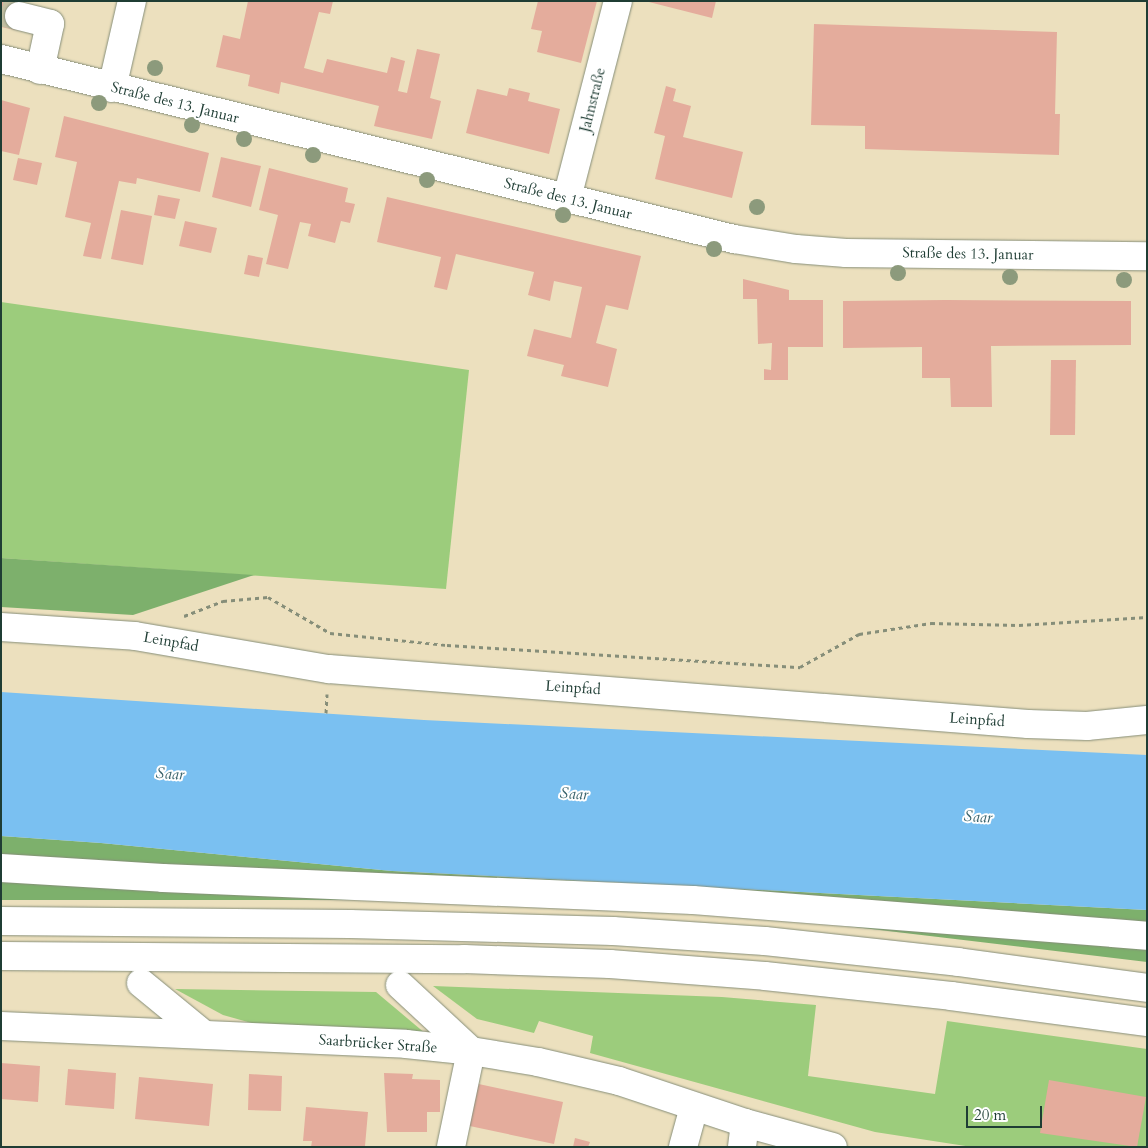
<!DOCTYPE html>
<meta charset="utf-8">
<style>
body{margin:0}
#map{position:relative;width:1148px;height:1148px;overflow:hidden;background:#ece0be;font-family:Cardo,serif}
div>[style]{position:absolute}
.green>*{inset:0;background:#9ccc7c}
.forest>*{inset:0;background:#7db06c}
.water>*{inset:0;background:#7ac0f1}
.building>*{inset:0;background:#e4ac9c}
.minor-tunnel>*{height:28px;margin-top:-14px;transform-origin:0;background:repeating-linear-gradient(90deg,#c3bfa2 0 28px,transparent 0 42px)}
.path>*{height:3px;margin-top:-1.5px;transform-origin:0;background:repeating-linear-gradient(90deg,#868e79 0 4px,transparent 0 8px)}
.roads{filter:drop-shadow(0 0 1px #868e79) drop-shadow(0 0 1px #868e79)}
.minor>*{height:28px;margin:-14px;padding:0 14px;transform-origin:14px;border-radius:14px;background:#fff}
.major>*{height:28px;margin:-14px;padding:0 14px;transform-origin:14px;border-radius:14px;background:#fff}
.highway>*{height:28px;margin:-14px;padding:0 14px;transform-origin:14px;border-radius:14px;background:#fff}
.trees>*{width:16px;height:16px;margin:-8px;border-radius:50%;background:#8c9a7c}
span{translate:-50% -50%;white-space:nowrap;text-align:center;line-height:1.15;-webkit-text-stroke:4px #fff;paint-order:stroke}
.street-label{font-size:15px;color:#1f3d34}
.water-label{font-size:16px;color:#3a646d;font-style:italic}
.frame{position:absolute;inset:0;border:2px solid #1f3d34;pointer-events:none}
.scale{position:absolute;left:966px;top:1106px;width:76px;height:22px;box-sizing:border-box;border:2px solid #1f3d34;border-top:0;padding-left:6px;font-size:15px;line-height:18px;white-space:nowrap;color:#1f3d34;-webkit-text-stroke:4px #fff;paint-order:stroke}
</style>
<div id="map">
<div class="green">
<i style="clip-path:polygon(1px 302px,469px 370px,446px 589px,1px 558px)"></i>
<i style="clip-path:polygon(433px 986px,722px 997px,816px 1005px,808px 1076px,935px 1094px,947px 1021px,1147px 1049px,1147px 1147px,972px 1147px,875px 1132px,590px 1053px,593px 1036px,539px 1021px,534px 1033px,477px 1019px)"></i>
<i style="clip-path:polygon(175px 989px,376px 992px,426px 1034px,255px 1024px,223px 1015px)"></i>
</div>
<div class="forest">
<i style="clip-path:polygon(1px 558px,254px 575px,133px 615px,1px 607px)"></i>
<i style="clip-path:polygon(1px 836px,101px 843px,392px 871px,1147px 910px,1147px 962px,703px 909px,391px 900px,1px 900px)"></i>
</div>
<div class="water">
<i style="clip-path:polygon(1px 692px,424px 720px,1147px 755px,1147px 910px,392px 871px,101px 843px,1px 836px)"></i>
</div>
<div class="building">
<i style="clip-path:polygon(1px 1px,23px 1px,15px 30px,1px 27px)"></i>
<i style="clip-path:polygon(248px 1px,333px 1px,330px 14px,319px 12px,304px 68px,323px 73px,327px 59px,387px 73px,391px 57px,405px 61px,398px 91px,407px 93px,417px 49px,440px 54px,430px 98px,441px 101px,432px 139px,374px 126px,379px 106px,281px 82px,279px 94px,248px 86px,250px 75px,216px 67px,223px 35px,240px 39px)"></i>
<i style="clip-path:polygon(538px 1px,597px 1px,581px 63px,537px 52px,542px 31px,531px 29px)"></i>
<i style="clip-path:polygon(645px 1px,716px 1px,712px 18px)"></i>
<i style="clip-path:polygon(814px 24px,1057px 32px,1055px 114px,1060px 114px,1059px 155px,865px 149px,865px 126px,811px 125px)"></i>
<i style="clip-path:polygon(666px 86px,676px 89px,673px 101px,691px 106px,683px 137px,743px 152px,732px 198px,655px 179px,665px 136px,654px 133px)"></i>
<i style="clip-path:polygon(509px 88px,530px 93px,528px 101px,560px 109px,549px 154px,466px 133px,477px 89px,507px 96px)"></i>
<i style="clip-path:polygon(1px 100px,30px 108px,19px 155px,1px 151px)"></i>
<i style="clip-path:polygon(64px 116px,209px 153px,200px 192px,137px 178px,136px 184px,119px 181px,101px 259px,83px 256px,91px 223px,65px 217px,77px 162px,55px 157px)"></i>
<i style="clip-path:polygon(221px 157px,261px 166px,251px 207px,212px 197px)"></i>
<i style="clip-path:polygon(18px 158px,42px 163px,37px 185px,13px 180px)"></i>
<i style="clip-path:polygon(269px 168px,348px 188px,345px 202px,355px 204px,350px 223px,341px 221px,335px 243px,308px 236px,311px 224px,300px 222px,288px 269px,266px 264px,278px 215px,259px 210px)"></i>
<i style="clip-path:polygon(158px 195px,180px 199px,175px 219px,154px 215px)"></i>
<i style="clip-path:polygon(387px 197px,641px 256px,628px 310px,606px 305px,596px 343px,617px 349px,608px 387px,561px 376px,564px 365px,527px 356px,534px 329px,571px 338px,582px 287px,554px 281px,550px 301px,528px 295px,534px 272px,456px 254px,447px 290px,434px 287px,441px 257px,377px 242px)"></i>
<i style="clip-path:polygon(121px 210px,152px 216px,143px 265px,111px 259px)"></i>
<i style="clip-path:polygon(185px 221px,217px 228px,211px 253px,179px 246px)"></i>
<i style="clip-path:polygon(248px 255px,263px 258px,259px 277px,244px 274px)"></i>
<i style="clip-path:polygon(743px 279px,789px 290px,789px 300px,823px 300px,823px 347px,788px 347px,788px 380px,764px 380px,764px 369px,771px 370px,772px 343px,758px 344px,757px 299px,743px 299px)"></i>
<i style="clip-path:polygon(946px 300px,1131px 301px,1131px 345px,991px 346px,992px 407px,951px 407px,950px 378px,922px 378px,922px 347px,843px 348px,843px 301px)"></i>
<i style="clip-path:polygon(1051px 360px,1076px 360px,1075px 435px,1050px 435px)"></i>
<i style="clip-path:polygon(1px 1063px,40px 1066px,38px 1102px,1px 1099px)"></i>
<i style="clip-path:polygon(68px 1069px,116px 1073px,114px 1109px,65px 1105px)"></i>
<i style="clip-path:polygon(384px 1073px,413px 1074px,412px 1079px,440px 1080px,440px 1112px,427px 1112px,427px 1132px,387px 1132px)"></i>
<i style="clip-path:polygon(249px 1074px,282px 1076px,281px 1111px,248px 1110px)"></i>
<i style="clip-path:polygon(139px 1077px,213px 1084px,209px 1126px,135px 1119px)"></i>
<i style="clip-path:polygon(1049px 1080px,1146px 1097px,1137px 1147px,1040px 1133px)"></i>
<i style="clip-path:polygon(474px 1083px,563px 1102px,554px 1144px,465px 1125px)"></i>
<i style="clip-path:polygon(306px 1107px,368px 1112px,365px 1146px,311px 1147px,312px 1141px,303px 1141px)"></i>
<i style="clip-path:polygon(575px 1138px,590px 1142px,588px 1147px,573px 1147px)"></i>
</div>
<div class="minor-tunnel">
<i style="left:1px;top:12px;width:18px;rotate:13deg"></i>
</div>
<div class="path">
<i style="left:184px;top:616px;width:42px;rotate:-21deg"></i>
<i style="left:223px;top:601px;width:45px;rotate:-5.1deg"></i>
<i style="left:268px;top:597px;width:72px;rotate:30.1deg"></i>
<i style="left:330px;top:633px;width:118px;rotate:5.9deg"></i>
<i style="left:447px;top:645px;width:354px;rotate:3.6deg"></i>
<i style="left:800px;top:667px;width:68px;rotate:-29.2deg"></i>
<i style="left:859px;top:634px;width:73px;rotate:-8.7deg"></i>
<i style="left:931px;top:623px;width:88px;rotate:1.3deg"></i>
<i style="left:1019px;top:625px;width:128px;rotate:-3.6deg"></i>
<i style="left:326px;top:713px;width:19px;rotate:-87deg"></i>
</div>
<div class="roads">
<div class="minor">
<i style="left:19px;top:16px;width:32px;rotate:14deg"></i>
<i style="left:50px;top:24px;width:47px;rotate:102.3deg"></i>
<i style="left:112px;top:88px;width:89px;rotate:-77.1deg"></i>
<i style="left:567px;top:198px;width:203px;rotate:-75.5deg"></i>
<i style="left:1px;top:627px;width:134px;rotate:3.8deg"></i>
<i style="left:135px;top:636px;width:197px;rotate:9.7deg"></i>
<i style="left:329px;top:669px;width:701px;rotate:4.5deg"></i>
<i style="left:1028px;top:724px;width:59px;rotate:1.9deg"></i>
<i style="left:1087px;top:726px;width:60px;rotate:-5.7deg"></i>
<i style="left:1px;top:868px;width:162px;rotate:3.5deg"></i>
<i style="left:163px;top:878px;width:530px;rotate:2.38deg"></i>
<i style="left:693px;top:900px;width:455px;rotate:4.5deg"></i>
<i style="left:141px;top:983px;width:80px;rotate:39.4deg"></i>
<i style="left:400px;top:985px;width:97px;rotate:42.9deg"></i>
<i style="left:1px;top:1026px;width:405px;rotate:2.5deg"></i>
<i style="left:406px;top:1044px;width:65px;rotate:6.1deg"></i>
<i style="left:471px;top:1051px;width:68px;rotate:9.3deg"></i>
<i style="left:538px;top:1062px;width:83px;rotate:13.2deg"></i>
<i style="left:619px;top:1081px;width:133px;rotate:18.4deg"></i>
<i style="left:451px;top:1147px;width:98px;rotate:-78.2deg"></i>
<i style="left:683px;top:1147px;width:41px;rotate:-74.6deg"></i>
</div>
<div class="major">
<i style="left:1px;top:59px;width:755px;rotate:13.8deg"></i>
<i style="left:734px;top:239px;width:63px;rotate:9.2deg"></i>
<i style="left:796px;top:249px;width:50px;rotate:4.6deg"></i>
<i style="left:846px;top:253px;width:301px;rotate:0.6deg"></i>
<i style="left:742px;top:1147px;width:24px;rotate:-83deg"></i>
<i style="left:745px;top:1123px;width:91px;rotate:15.3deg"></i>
</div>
<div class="highway">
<i style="left:1px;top:921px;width:349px;rotate:0.5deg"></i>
<i style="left:350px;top:924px;width:263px;rotate:1.5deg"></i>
<i style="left:613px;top:931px;width:152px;rotate:3.8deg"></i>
<i style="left:765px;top:941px;width:194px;rotate:6.2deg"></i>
<i style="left:958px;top:962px;width:191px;rotate:7.8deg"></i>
<i style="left:1px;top:956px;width:463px;rotate:0.4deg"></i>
<i style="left:464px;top:959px;width:146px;rotate:2deg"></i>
<i style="left:610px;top:964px;width:155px;rotate:4.4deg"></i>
<i style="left:765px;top:976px;width:187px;rotate:6.1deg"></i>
<i style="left:951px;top:996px;width:198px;rotate:7.6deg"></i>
</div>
</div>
<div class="trees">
<i style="left:155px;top:68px"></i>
<i style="left:99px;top:103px"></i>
<i style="left:192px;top:125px"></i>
<i style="left:244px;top:139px"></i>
<i style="left:313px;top:155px"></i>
<i style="left:427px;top:180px"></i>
<i style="left:757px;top:207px"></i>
<i style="left:563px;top:215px"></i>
<i style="left:714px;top:249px"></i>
<i style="left:898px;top:273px"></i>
<i style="left:1010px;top:277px"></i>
<i style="left:1124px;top:280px"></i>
</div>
<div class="street-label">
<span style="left:593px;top:100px;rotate:-76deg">Jahnstraße</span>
<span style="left:175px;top:103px;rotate:14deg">Straße des 13. Januar</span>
<span style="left:568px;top:199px;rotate:14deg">Straße des 13. Januar</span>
<span style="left:968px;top:254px;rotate:1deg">Straße des 13. Januar</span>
<span style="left:171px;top:642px;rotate:10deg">Leinpfad</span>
<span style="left:573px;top:688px;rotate:4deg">Leinpfad</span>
<span style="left:977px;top:720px;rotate:4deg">Leinpfad</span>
<span style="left:378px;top:1044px;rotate:4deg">Saarbrücker Straße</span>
</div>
<div class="water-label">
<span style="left:170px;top:774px;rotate:3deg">Saar</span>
<span style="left:574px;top:794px;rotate:3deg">Saar</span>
<span style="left:978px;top:817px;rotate:3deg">Saar</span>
</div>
<div class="frame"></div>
<div class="scale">20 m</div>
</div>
